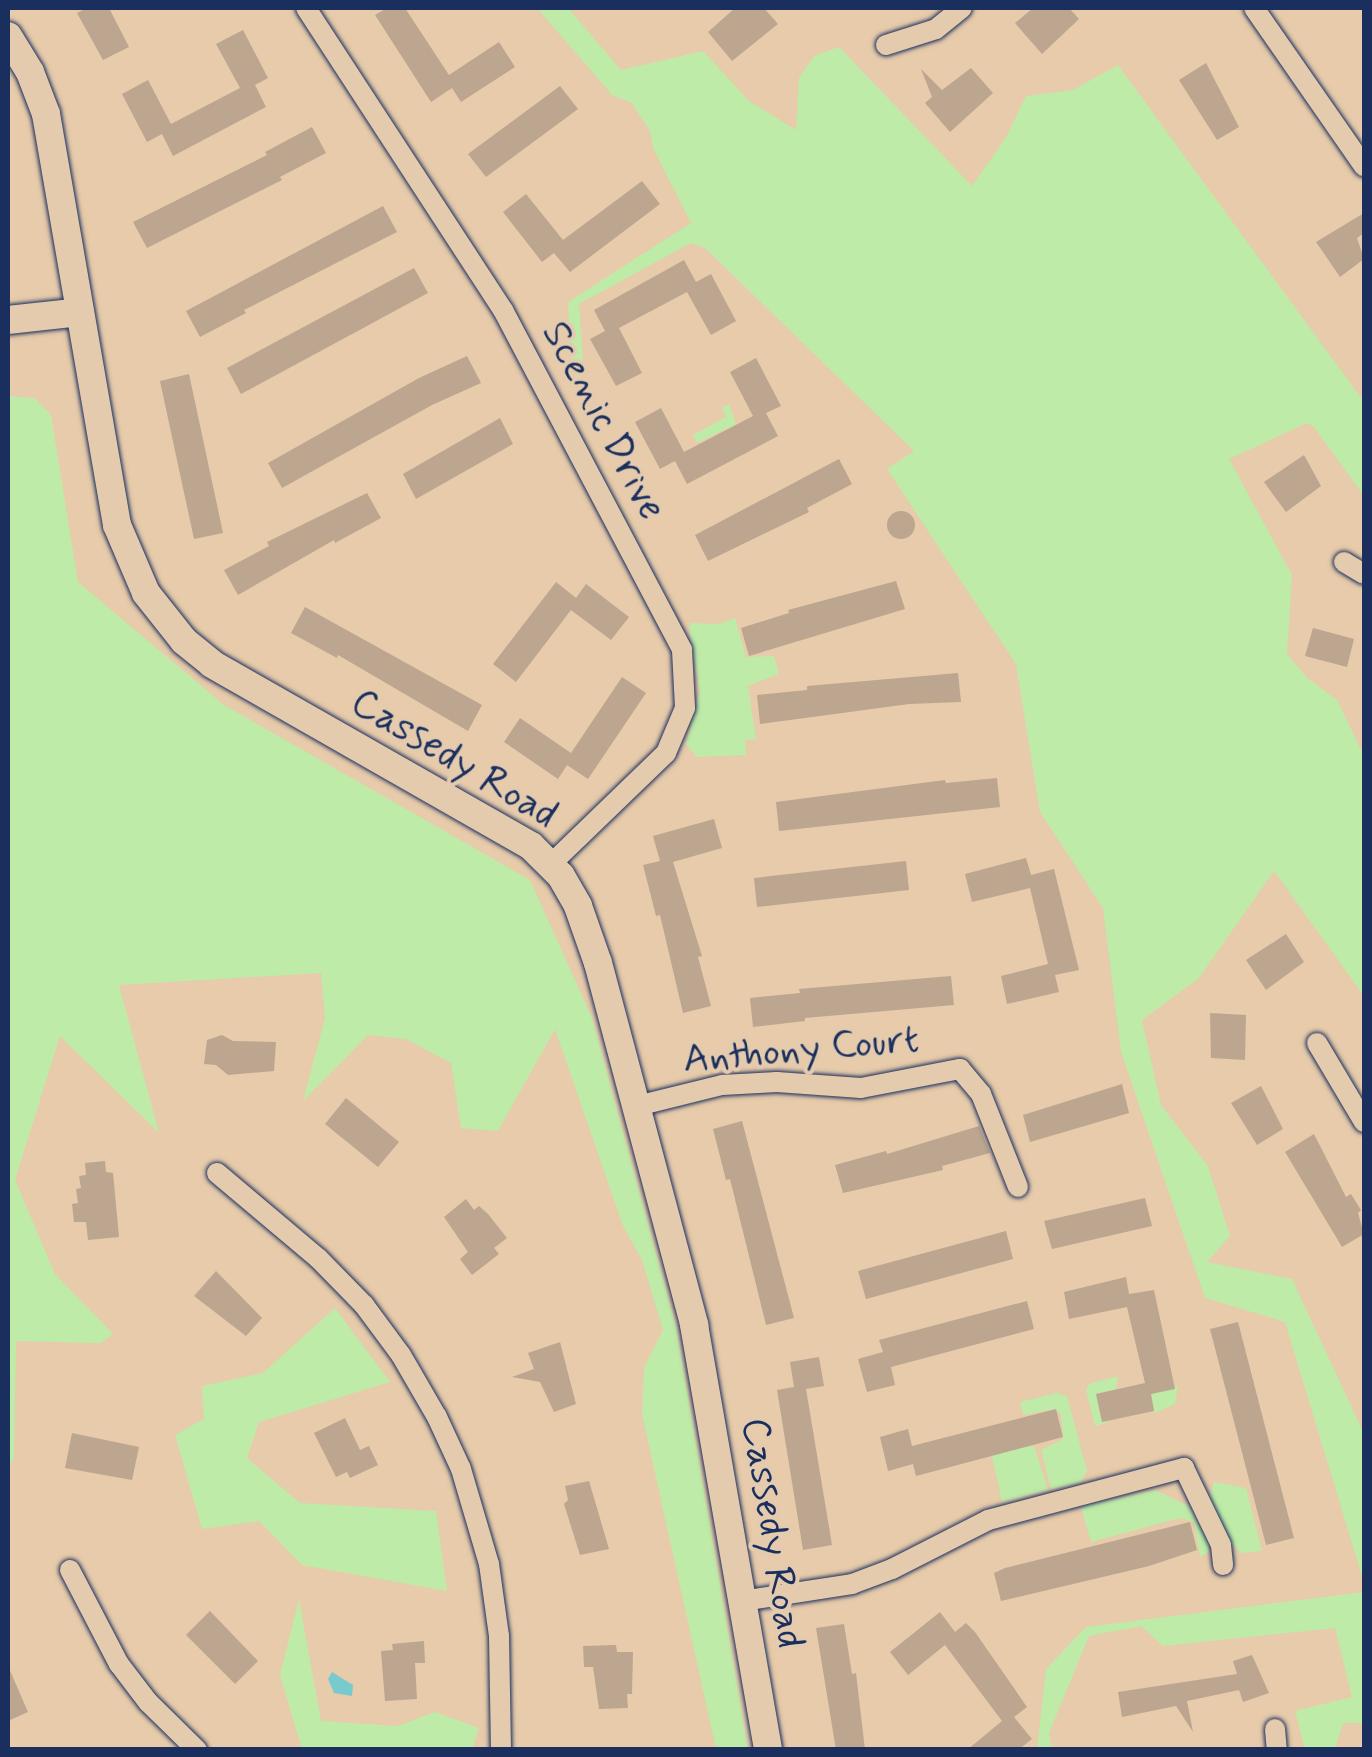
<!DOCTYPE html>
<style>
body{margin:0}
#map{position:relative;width:1372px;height:1757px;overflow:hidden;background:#e7cbaa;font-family:Mynerve,sans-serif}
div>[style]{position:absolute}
.green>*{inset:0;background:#bfeba8}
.water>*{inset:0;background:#78cacf}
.building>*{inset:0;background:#bca68f}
.round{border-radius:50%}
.roads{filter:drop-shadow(0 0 2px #1b2f5e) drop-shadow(0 0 2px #1b2f5e)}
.street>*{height:20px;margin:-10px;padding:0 10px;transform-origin:10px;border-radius:10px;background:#e5cbad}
.secondary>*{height:28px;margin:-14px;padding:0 14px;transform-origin:14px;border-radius:14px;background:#e5cbad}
span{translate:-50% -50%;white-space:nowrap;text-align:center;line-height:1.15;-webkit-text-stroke:8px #e5cbad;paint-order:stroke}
.street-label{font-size:40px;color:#1b2f5e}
.frame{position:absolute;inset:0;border:10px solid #1b2f5e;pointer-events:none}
</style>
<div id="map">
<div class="green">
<i style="clip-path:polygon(537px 8px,568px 8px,621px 70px,703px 51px,749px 101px,796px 130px,799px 78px,814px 56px,839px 47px,972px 186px,1005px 139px,1026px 96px,1073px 90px,1118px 65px,1364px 402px,1364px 496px,1314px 427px,1307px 423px,1229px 459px,1292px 575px,1287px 654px,1307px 678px,1337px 700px,1364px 756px,1364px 996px,1274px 871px,1199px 978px,1142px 1020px,1161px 1105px,1208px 1166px,1230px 1236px,1207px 1262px,1292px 1279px,1364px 1434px,1364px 1583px,1285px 1322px,1205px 1298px,1121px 1052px,1103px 908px,1040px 812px,1016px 664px,887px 469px,914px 451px,705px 248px,691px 243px,579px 304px,583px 363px,577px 380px,571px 361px,568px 302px,691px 223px,653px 148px,650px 131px,631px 102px,613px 96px)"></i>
<i style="clip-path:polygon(8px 396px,35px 398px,51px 415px,78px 582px,224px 705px,530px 880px,592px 1018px,676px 1327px,748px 1749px,716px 1749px,642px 1414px,644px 1368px,663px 1330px,642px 1260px,623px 1226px,555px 1029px,498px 1131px,461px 1128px,451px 1063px,406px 1039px,368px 1035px,303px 1101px,325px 1018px,321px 973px,119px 985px,159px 1133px,60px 1036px,15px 1180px,55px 1274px,113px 1334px,101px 1343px,16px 1341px,14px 1459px,8px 1466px)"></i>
<i style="clip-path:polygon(729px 404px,736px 424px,697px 443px,693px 435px,726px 417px,722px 408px)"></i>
<i style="clip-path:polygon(735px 618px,746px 657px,774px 656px,779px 674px,748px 686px,756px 739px,745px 740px,746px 755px,697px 757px,686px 744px,700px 692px,689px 628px,691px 623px,719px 624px)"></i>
<i style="clip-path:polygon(335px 1308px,390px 1382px,259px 1422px,247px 1458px,300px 1503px,436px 1511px,447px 1591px,302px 1565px,259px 1521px,202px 1529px,175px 1435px,204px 1419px,202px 1386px,263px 1373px)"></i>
<i style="clip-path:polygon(1118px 1376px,1116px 1389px,1096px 1394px,1102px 1422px,1111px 1422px,1095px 1426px,1086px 1390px,1089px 1384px)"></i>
<i style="clip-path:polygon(1178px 1386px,1175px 1404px,1155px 1413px,1151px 1394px)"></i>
<i style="clip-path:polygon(1056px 1393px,1067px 1396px,1087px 1471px,1081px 1482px,1051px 1489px,1041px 1450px,1063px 1439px,1061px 1414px,1055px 1409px,1023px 1415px,1020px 1402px)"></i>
<i style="clip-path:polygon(1034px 1446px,1048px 1490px,1002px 1502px,991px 1452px)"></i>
<i style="clip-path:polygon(1214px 1482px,1246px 1488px,1262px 1551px,1242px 1553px,1232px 1545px,1209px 1498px)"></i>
<i style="clip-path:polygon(1155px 1490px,1189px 1506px,1209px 1543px,1208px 1552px,1200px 1557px,1194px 1522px,1180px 1518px,1091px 1542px,1081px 1507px)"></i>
<i style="clip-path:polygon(1364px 1592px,1364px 1723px,1343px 1723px,1335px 1749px,1305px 1749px,1295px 1711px,1352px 1697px,1335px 1628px,1163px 1646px,1141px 1626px,1089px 1636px,1049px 1733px,1052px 1749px,1037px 1749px,1046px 1669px,1086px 1627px)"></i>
<i style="clip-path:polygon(299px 1599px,321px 1721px,398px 1726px,435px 1712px,479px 1728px,472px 1749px,302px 1749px,280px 1675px)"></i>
</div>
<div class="water">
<i style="clip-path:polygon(332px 1672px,353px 1685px,352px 1696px,334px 1693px,328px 1679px)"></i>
</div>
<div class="building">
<i style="clip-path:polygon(87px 8px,109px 8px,129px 47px,103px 60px,77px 13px)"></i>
<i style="clip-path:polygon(387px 8px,405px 8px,449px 75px,499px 42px,515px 67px,461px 102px,452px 88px,431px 102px,375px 15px)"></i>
<i style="clip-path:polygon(735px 8px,764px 8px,778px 24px,732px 61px,708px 32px)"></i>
<i style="clip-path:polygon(1033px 8px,1069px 8px,1079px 19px,1042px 54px,1015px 23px)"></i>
<i style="clip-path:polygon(243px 30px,268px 78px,255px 85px,266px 107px,173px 156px,162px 134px,147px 142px,122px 94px,148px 80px,171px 124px,240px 88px,216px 44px)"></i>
<i style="clip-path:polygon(1206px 63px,1239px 127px,1217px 140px,1179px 80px)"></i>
<i style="clip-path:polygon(971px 68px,993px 93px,950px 132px,925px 103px,932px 97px,921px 69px,942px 90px)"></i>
<i style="clip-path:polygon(560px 86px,578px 109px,486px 177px,468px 154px)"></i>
<i style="clip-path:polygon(312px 127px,326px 153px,280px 177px,282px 180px,147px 248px,133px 222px,267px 155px,265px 152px)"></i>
<i style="clip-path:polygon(642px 181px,660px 204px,570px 272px,554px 253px,542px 262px,503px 212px,526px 194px,563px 240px)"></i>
<i style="clip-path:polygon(383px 206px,397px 232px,244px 310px,246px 313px,200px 337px,186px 311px)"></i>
<i style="clip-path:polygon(1364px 213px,1364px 233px,1357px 238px,1364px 259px,1340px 277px,1316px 242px)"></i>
<i style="clip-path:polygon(684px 260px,696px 282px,711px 274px,736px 321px,711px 335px,687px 292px,619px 328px,642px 373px,616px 386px,590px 339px,605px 331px,594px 310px)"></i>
<i style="clip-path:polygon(414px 268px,428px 293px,241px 394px,227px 368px)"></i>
<i style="clip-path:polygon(467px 356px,481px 383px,432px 405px,282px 488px,268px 463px,419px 378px)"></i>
<i style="clip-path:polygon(756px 358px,781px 406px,766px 413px,778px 436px,687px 484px,675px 461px,660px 469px,635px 422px,661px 408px,684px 452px,753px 416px,730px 372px)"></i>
<i style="clip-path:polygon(189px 374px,223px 533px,194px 539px,160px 381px)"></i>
<i style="clip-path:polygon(500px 418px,513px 444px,416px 499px,403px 474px)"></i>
<i style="clip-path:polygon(1304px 455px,1321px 486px,1286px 512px,1264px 482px)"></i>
<i style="clip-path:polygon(839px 459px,852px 484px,807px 508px,809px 512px,708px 561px,695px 535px)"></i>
<i style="clip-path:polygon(367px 493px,381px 518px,335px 543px,334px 540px,238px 595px,224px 570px,269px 546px,267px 542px)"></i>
<i class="round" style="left:887px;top:511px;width:28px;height:28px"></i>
<i style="clip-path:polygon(896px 581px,905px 609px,749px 656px,741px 628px,789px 613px,788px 610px)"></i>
<i style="clip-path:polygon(556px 582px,576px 598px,586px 584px,629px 617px,611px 640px,571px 610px,516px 682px,493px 664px)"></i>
<i style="clip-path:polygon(305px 607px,482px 705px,468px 731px,338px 655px,337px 658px,291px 633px)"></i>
<i style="clip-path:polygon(1313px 628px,1354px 639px,1347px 667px,1305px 656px)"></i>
<i style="clip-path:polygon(958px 673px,961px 702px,909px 704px,760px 724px,757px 695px,807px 690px,807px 686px)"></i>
<i style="clip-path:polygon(622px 677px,646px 693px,588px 779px,567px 765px,558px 779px,504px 742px,520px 718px,571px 753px)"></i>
<i style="clip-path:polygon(997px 778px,1000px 807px,779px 831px,776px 802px,945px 780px,946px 783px)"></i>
<i style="clip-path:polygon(714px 819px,722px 848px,673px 862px,702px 956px,698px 957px,711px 1006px,683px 1013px,660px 915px,656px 916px,643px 865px,660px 861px,653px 836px)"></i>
<i style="clip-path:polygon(1026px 858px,1031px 875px,1054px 869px,1079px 970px,1055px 975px,1059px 992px,1007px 1004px,1001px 976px,1048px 964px,1030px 888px,972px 902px,965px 874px)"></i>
<i style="clip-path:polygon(906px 861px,909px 890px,757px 907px,754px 878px)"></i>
<i style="clip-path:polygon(1286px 934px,1304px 962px,1266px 990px,1246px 960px)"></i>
<i style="clip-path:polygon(951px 976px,954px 1005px,805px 1018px,805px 1021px,753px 1027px,750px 998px,800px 993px,799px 989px)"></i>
<i style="clip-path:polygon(1210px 1013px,1246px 1015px,1245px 1060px,1211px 1058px)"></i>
<i style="clip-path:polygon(222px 1035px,233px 1041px,276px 1042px,274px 1071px,228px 1075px,216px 1065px,204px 1064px,207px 1040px)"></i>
<i style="clip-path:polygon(1122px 1084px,1129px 1113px,1030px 1142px,1023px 1115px)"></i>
<i style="clip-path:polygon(1261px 1086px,1283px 1129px,1257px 1145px,1231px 1103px)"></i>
<i style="clip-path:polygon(346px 1098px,399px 1142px,378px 1167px,325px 1124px)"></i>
<i style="clip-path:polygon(742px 1121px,794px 1318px,766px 1325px,730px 1179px,726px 1180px,713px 1129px)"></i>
<i style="clip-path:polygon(979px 1126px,990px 1153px,942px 1166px,943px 1170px,843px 1193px,835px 1165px,886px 1151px,887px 1154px)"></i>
<i style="clip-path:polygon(1314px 1134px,1346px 1197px,1351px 1194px,1361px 1210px,1358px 1213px,1364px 1234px,1342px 1247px,1285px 1152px)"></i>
<i style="clip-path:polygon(105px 1161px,106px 1172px,113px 1173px,119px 1237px,88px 1240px,86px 1222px,74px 1222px,72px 1204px,78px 1203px,76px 1189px,81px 1188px,79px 1176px,86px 1175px,85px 1163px)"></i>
<i style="clip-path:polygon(1145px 1198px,1152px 1226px,1052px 1249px,1044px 1221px)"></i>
<i style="clip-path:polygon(466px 1199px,474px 1210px,479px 1206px,488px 1214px,507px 1238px,494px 1248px,499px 1254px,472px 1275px,460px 1259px,468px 1252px,444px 1217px)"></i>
<i style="clip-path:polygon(1006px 1231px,1013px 1259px,866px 1299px,858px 1271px)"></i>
<i style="clip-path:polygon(216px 1271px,262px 1318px,246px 1336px,194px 1296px)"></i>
<i style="clip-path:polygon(1126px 1277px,1129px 1294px,1154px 1290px,1175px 1389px,1151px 1394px,1154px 1411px,1102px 1422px,1096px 1394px,1145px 1383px,1127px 1307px,1069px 1319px,1064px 1292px)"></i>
<i style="clip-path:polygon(1027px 1301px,1034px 1329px,891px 1367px,895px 1385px,867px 1392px,858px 1359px,883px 1352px,879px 1340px)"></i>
<i style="clip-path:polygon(1238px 1322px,1294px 1538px,1266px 1545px,1210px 1329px)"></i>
<i style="clip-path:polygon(560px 1342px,576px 1404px,554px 1412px,540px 1382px,512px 1377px,534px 1369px,528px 1353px)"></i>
<i style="clip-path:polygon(819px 1357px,824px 1386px,806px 1389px,832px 1545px,803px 1550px,777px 1390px,794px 1387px,790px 1362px)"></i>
<i style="clip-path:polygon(1056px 1409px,1063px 1437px,916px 1476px,913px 1464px,888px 1471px,880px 1437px,908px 1429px,912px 1446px)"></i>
<i style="clip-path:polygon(345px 1418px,360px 1450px,369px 1446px,378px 1465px,350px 1478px,347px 1472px,336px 1477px,314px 1433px)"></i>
<i style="clip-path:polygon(72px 1433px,139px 1447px,132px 1480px,65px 1468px)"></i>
<i style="clip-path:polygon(589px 1481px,609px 1549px,580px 1555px,564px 1504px,568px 1500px,565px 1486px)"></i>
<i style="clip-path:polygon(1190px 1522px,1197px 1550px,1149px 1566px,1001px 1601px,994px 1573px,1005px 1568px)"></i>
<i style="clip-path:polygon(210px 1611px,258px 1661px,235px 1684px,186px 1635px)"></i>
<i style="clip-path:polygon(940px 1612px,955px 1632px,966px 1623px,975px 1632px,1027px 1707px,1014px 1717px,1032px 1739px,1018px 1750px,967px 1750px,1002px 1721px,945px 1645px,908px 1675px,890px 1652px)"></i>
<i style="clip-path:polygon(844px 1624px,852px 1674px,856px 1673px,865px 1750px,836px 1750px,816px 1628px)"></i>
<i style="clip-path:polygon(424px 1641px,425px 1663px,415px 1663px,417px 1699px,385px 1701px,381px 1651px,393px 1650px,392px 1644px)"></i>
<i style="clip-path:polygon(616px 1645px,617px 1652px,633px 1652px,632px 1694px,627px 1694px,628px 1708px,599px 1709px,593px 1667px,584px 1667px,583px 1646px)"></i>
<i style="clip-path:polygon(1252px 1655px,1269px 1693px,1243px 1702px,1239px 1690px,1187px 1701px,1193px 1732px,1176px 1706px,1122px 1717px,1118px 1692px,1237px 1674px,1233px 1661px)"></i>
<i style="clip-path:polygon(8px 1666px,28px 1712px,8px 1721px)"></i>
</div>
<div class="roads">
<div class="street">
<i style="left:306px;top:8px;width:361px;rotate:56.9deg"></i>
<i style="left:503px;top:310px;width:384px;rotate:62.2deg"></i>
<i style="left:682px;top:650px;width:58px;rotate:87deg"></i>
<i style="left:685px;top:708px;width:49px;rotate:112.9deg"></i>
<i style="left:666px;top:753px;width:160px;rotate:136deg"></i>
<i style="left:1254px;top:8px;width:193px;rotate:55.2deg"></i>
<i style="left:886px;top:45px;width:52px;rotate:-17.7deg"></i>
<i style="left:936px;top:29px;width:33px;rotate:-39deg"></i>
<i style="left:1344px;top:562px;width:23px;rotate:31deg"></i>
<i style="left:1317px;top:1043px;width:92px;rotate:59.3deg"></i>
<i style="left:637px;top:1106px;width:88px;rotate:-13.9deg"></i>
<i style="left:722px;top:1085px;width:55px;rotate:-3.1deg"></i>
<i style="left:777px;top:1082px;width:84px;rotate:4.1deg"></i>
<i style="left:861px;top:1088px;width:101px;rotate:-10.9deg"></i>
<i style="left:960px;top:1069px;width:33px;rotate:50deg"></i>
<i style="left:981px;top:1094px;width:100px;rotate:68.3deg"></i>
<i style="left:217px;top:1173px;width:132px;rotate:40.1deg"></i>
<i style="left:318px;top:1258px;width:66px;rotate:45.6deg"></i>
<i style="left:364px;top:1305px;width:62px;rotate:53.5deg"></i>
<i style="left:401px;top:1355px;width:72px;rotate:59.9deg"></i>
<i style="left:437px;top:1417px;width:57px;rotate:65.2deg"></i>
<i style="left:461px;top:1469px;width:99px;rotate:73.6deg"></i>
<i style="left:489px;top:1564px;width:73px;rotate:82.1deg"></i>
<i style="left:499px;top:1636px;width:114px;rotate:89deg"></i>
<i style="left:70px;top:1570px;width:106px;rotate:62.5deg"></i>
<i style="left:119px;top:1664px;width:48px;rotate:52.7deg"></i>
<i style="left:148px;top:1702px;width:69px;rotate:44.4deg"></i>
<i style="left:742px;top:1601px;width:111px;rotate:-8.8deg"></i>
<i style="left:852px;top:1584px;width:43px;rotate:-20.6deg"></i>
<i style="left:892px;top:1569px;width:108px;rotate:-27deg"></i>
<i style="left:988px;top:1520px;width:203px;rotate:-14.9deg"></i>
<i style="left:1184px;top:1468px;width:85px;rotate:64.3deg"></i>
<i style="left:1221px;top:1545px;width:20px;rotate:84deg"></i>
<i style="left:1275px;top:1729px;width:21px;rotate:85deg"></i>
</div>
<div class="secondary">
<i style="left:8px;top:36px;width:42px;rotate:58.6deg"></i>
<i style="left:30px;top:72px;width:45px;rotate:69.1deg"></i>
<i style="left:46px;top:114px;width:417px;rotate:80.2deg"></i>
<i style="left:117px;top:525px;width:74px;rotate:66.9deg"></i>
<i style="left:146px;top:593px;width:61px;rotate:51.6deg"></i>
<i style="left:184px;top:641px;width:36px;rotate:39deg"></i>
<i style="left:212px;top:664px;width:367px;rotate:29.7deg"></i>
<i style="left:531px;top:846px;width:42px;rotate:45deg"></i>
<i style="left:561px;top:876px;width:34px;rotate:60deg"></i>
<i style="left:578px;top:906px;width:60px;rotate:70.7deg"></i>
<i style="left:598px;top:963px;width:375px;rotate:75.1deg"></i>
<i style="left:694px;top:1325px;width:431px;rotate:80.1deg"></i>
<i style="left:8px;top:320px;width:72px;rotate:-6.3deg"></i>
</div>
</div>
<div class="street-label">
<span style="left:603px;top:421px;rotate:62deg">Scenic Drive</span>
<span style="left:454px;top:759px;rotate:31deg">Cassedy Road</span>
<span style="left:801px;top:1050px;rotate:-5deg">Anthony Court</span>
<span style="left:772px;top:1533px;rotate:81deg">Cassedy Road</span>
</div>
<div class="frame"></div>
</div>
